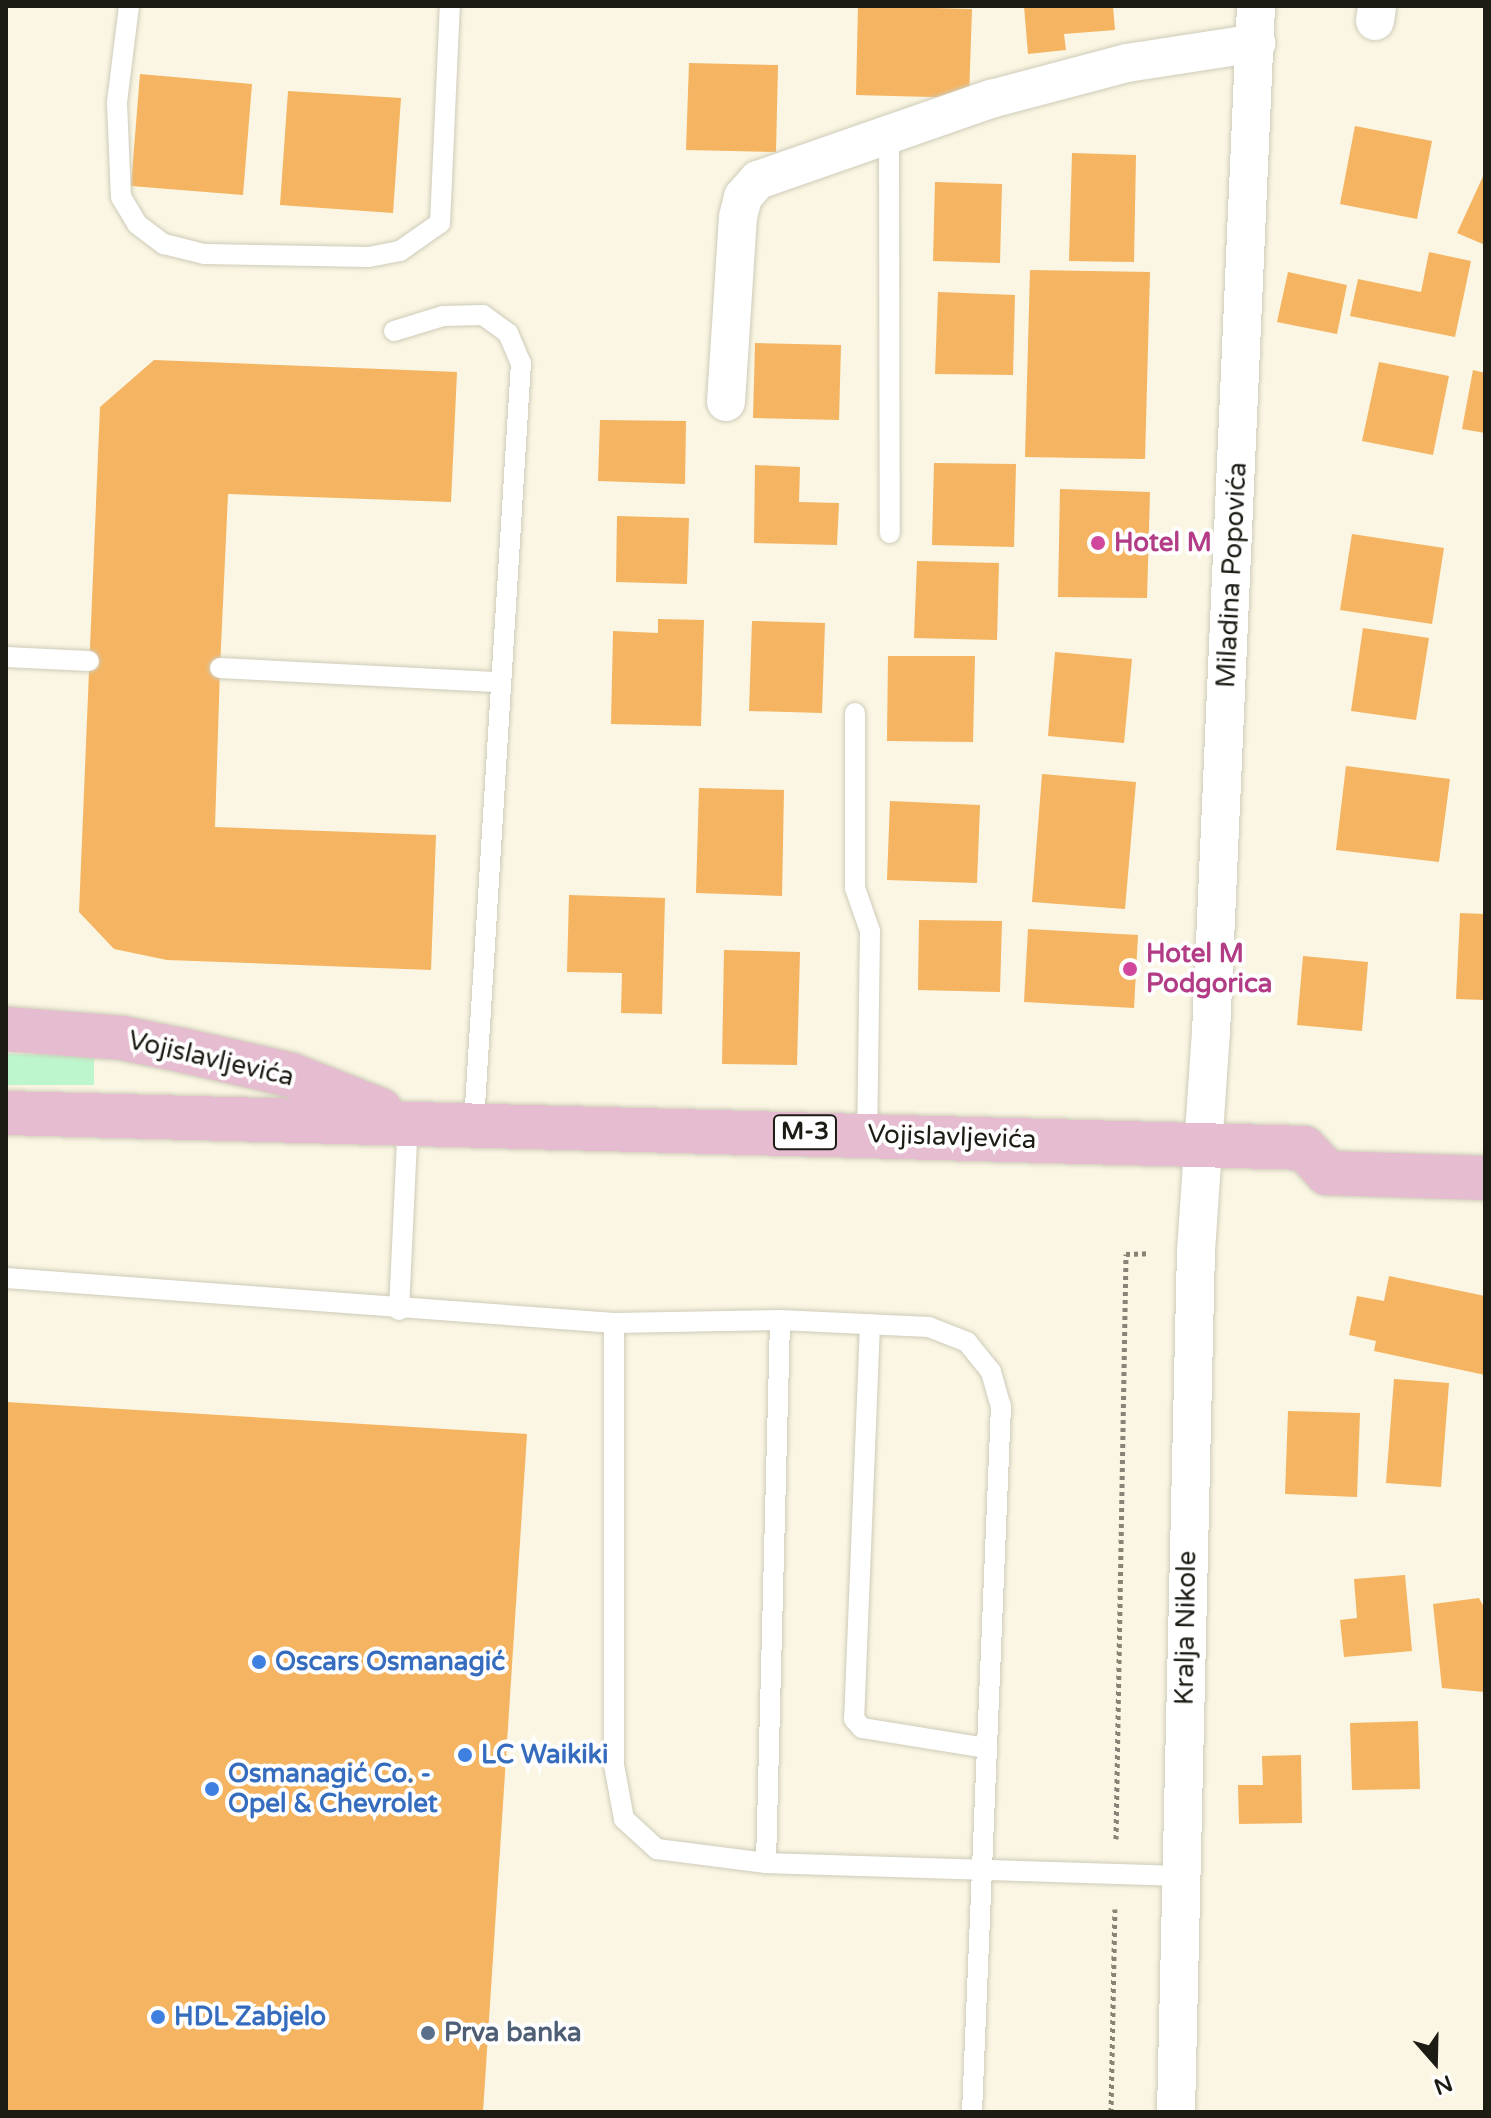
<!DOCTYPE html>
<meta charset="utf-8">
<style>
body{margin:0}
#map{position:relative;width:1491px;height:2118px;overflow:hidden;background:#faf6e3;font-family:"Varela Round",sans-serif}
div>[style]{position:absolute}
.green>*{inset:0;background:#bdf6cd}
.building>*{inset:0;background:#f5b461}
.path>*{height:5px;margin-top:-2.5px;transform-origin:0;background:repeating-linear-gradient(90deg,#878477 0 4px,transparent 0 8px)}
.roads{filter:drop-shadow(0 0 2px #cecbb9) drop-shadow(0 0 2px #cecbb9)}
.service>*{height:20px;margin:-10px;padding:0 10px;transform-origin:10px;border-radius:10px;background:#fff}
.minor>*{height:38px;margin:-19px;padding:0 19px;transform-origin:19px;border-radius:19px;background:#fff}
.primary>*{height:44px;margin:-22px;padding:0 22px;transform-origin:22px;border-radius:22px;background:#e6bcd0}
.dots>*{width:22px;height:22px;translate:-50% -50%;box-sizing:border-box;border:4px solid #fff;border-radius:50%}
span{translate:-50% -50%;white-space:nowrap;text-align:center;line-height:1.15;-webkit-text-stroke:8px #fff;paint-order:stroke}
.shield-label span{padding:2px 6px;background:#fff;border:2px solid;border-radius:6px;-webkit-text-stroke-width:0}
.shield-label{font-size:24px;color:#1c1b14;font-weight:700}
.hotel-label{font-size:26px;color:#b23c85;font-weight:700}
.left{translate:0 -50%;text-align:left}
.street-label{font-size:26px;color:#1c1b14}
.shop-label{font-size:26px;color:#366cbe;font-weight:700}
.service-label{font-size:26px;color:#4e5e75;font-weight:700}
.frame{position:absolute;inset:0;border:8px solid #1c1b14;pointer-events:none}
.north{position:absolute;left:1395px;top:2022px;width:80px;height:80px;-webkit-text-stroke:6px #fff;paint-order:stroke;rotate:160deg;font-size:22px;font-weight:700;line-height:32px;text-align:center;color:#1c1b14}
.north::after{content:'';display:block;margin:auto;width:28px;height:36px;background:#1c1b14;clip-path:polygon(50% 0,100% 100%,50% 72%,0 100%)}
</style>
<div id="map">
<div class="green">
<i style="clip-path:polygon(6px 1054px,94px 1055px,94px 1085px,6px 1085px)"></i>
</div>
<div class="building">
<i style="clip-path:polygon(858px 6px,972px 9px,969px 98px,856px 95px)"></i>
<i style="clip-path:polygon(1024px 6px,1113px 6px,1115px 30px,1064px 34px,1066px 50px,1028px 54px)"></i>
<i style="clip-path:polygon(689px 63px,778px 65px,776px 152px,686px 150px)"></i>
<i style="clip-path:polygon(140px 74px,252px 84px,243px 195px,131px 186px)"></i>
<i style="clip-path:polygon(288px 91px,401px 98px,393px 213px,280px 205px)"></i>
<i style="clip-path:polygon(1355px 126px,1432px 141px,1417px 219px,1340px 204px)"></i>
<i style="clip-path:polygon(1072px 153px,1136px 155px,1134px 262px,1069px 261px)"></i>
<i style="clip-path:polygon(1485px 172px,1485px 245px,1457px 233px)"></i>
<i style="clip-path:polygon(935px 182px,1002px 184px,1000px 263px,933px 261px)"></i>
<i style="clip-path:polygon(1429px 252px,1471px 261px,1455px 337px,1350px 316px,1358px 279px,1421px 292px)"></i>
<i style="clip-path:polygon(1030px 270px,1150px 272px,1145px 459px,1025px 457px)"></i>
<i style="clip-path:polygon(1288px 272px,1347px 285px,1337px 334px,1277px 322px)"></i>
<i style="clip-path:polygon(938px 292px,1015px 295px,1013px 375px,935px 374px)"></i>
<i style="clip-path:polygon(755px 343px,841px 345px,839px 420px,753px 418px)"></i>
<i style="clip-path:polygon(154px 360px,457px 372px,451px 502px,228px 494px,220px 668px,215px 827px,436px 835px,431px 970px,167px 960px,114px 949px,79px 912px,100px 407px)"></i>
<i style="clip-path:polygon(1379px 362px,1449px 376px,1433px 455px,1362px 441px)"></i>
<i style="clip-path:polygon(1473px 370px,1485px 373px,1485px 433px,1462px 429px)"></i>
<i style="clip-path:polygon(600px 420px,686px 421px,685px 484px,598px 481px)"></i>
<i style="clip-path:polygon(934px 463px,1016px 464px,1014px 547px,932px 545px)"></i>
<i style="clip-path:polygon(755px 465px,800px 467px,799px 502px,839px 503px,837px 545px,754px 543px)"></i>
<i style="clip-path:polygon(1060px 489px,1150px 492px,1147px 598px,1058px 597px)"></i>
<i style="clip-path:polygon(617px 516px,689px 518px,687px 584px,616px 582px)"></i>
<i style="clip-path:polygon(1352px 534px,1444px 548px,1432px 624px,1340px 610px)"></i>
<i style="clip-path:polygon(917px 561px,999px 563px,997px 640px,914px 638px)"></i>
<i style="clip-path:polygon(658px 619px,704px 620px,701px 726px,611px 724px,613px 631px,658px 633px)"></i>
<i style="clip-path:polygon(752px 621px,825px 623px,822px 713px,749px 711px)"></i>
<i style="clip-path:polygon(1363px 628px,1429px 638px,1416px 720px,1351px 711px)"></i>
<i style="clip-path:polygon(1055px 652px,1132px 659px,1124px 743px,1048px 736px)"></i>
<i style="clip-path:polygon(888px 656px,975px 656px,973px 742px,887px 741px)"></i>
<i style="clip-path:polygon(1346px 766px,1450px 779px,1439px 862px,1336px 850px)"></i>
<i style="clip-path:polygon(1042px 774px,1136px 782px,1125px 909px,1032px 902px)"></i>
<i style="clip-path:polygon(699px 788px,784px 790px,782px 896px,696px 893px)"></i>
<i style="clip-path:polygon(890px 801px,980px 805px,977px 883px,887px 880px)"></i>
<i style="clip-path:polygon(569px 895px,665px 898px,662px 1014px,621px 1013px,622px 973px,567px 972px)"></i>
<i style="clip-path:polygon(1460px 913px,1485px 914px,1485px 1000px,1456px 999px)"></i>
<i style="clip-path:polygon(919px 920px,1002px 921px,1000px 992px,918px 990px)"></i>
<i style="clip-path:polygon(1028px 929px,1138px 935px,1134px 1008px,1024px 1002px)"></i>
<i style="clip-path:polygon(724px 950px,800px 952px,797px 1065px,722px 1064px)"></i>
<i style="clip-path:polygon(1303px 956px,1368px 962px,1362px 1031px,1297px 1025px)"></i>
<i style="clip-path:polygon(1389px 1276px,1485px 1296px,1485px 1375px,1374px 1351px,1376px 1341px,1349px 1335px,1357px 1296px,1384px 1301px)"></i>
<i style="clip-path:polygon(1394px 1379px,1449px 1383px,1441px 1487px,1386px 1483px)"></i>
<i style="clip-path:polygon(6px 1402px,527px 1434px,483px 2112px,6px 2112px)"></i>
<i style="clip-path:polygon(1288px 1411px,1360px 1413px,1357px 1497px,1285px 1494px)"></i>
<i style="clip-path:polygon(1405px 1575px,1412px 1651px,1344px 1657px,1340px 1620px,1357px 1618px,1354px 1579px)"></i>
<i style="clip-path:polygon(1479px 1598px,1485px 1609px,1485px 1692px,1442px 1688px,1433px 1604px)"></i>
<i style="clip-path:polygon(1418px 1721px,1420px 1789px,1352px 1790px,1350px 1723px)"></i>
<i style="clip-path:polygon(1301px 1755px,1302px 1823px,1239px 1824px,1238px 1785px,1263px 1785px,1262px 1756px)"></i>
</div>
<div class="path">
<i style="left:1116px;top:1839px;width:585px;rotate:-89.02deg"></i>
<i style="left:1126px;top:1254px;width:24px;rotate:-2deg"></i>
<i style="left:1111px;top:2112px;width:203px;rotate:-88.9deg"></i>
</div>
<div class="roads">
<div class="service">
<i style="left:129px;top:6px;width:98px;rotate:97.1deg"></i>
<i style="left:117px;top:103px;width:94px;rotate:87.6deg"></i>
<i style="left:121px;top:197px;width:31px;rotate:59deg"></i>
<i style="left:137px;top:224px;width:34px;rotate:37deg"></i>
<i style="left:164px;top:244px;width:41px;rotate:14deg"></i>
<i style="left:204px;top:254px;width:165px;rotate:1deg"></i>
<i style="left:369px;top:257px;width:32px;rotate:-11deg"></i>
<i style="left:400px;top:251px;width:49px;rotate:-35deg"></i>
<i style="left:440px;top:223px;width:217px;rotate:-87.4deg"></i>
<i style="left:889px;top:132px;width:401px;rotate:89.9deg"></i>
<i style="left:394px;top:331px;width:51px;rotate:-17deg"></i>
<i style="left:443px;top:316px;width:40px;rotate:-1.4deg"></i>
<i style="left:483px;top:315px;width:31px;rotate:36deg"></i>
<i style="left:508px;top:333px;width:33px;rotate:67deg"></i>
<i style="left:521px;top:363px;width:760px;rotate:93.54deg"></i>
<i style="left:6px;top:657px;width:83px;rotate:2.8deg"></i>
<i style="left:220px;top:668px;width:280px;rotate:2.9deg"></i>
<i style="left:855px;top:713px;width:175px;rotate:90deg"></i>
<i style="left:855px;top:888px;width:46px;rotate:70.8deg"></i>
<i style="left:870px;top:931px;width:203px;rotate:90.8deg"></i>
<i style="left:6px;top:1278px;width:610px;rotate:4.23deg"></i>
<i style="left:614px;top:1323px;width:166px;rotate:-1deg"></i>
<i style="left:780px;top:1320px;width:149px;rotate:2.7deg"></i>
<i style="left:929px;top:1327px;width:41px;rotate:21.5deg"></i>
<i style="left:967px;top:1342px;width:38px;rotate:51deg"></i>
<i style="left:991px;top:1372px;width:35px;rotate:74deg"></i>
<i style="left:1001px;top:1406px;width:707px;rotate:92.35deg"></i>
<i style="left:399px;top:1310px;width:190px;rotate:-87.3deg"></i>
<i style="left:614px;top:1323px;width:442px;rotate:90deg"></i>
<i style="left:614px;top:1765px;width:55px;rotate:79.5deg"></i>
<i style="left:624px;top:1819px;width:45px;rotate:42.3deg"></i>
<i style="left:657px;top:1849px;width:110px;rotate:7.3deg"></i>
<i style="left:766px;top:1863px;width:414px;rotate:1.8deg"></i>
<i style="left:870px;top:1324px;width:395px;rotate:92.3deg"></i>
<i style="left:854px;top:1719px;width:12px;rotate:48deg"></i>
<i style="left:862px;top:1728px;width:126px;rotate:9.2deg"></i>
<i style="left:766px;top:1863px;width:543px;rotate:-88.52deg"></i>
</div>
<div class="minor">
<i style="left:1375px;top:21px;width:15px;rotate:-82deg"></i>
<i style="left:726px;top:402px;width:185px;rotate:-86.3deg"></i>
<i style="left:738px;top:217px;width:21px;rotate:-76deg"></i>
<i style="left:743px;top:197px;width:23px;rotate:-49deg"></i>
<i style="left:758px;top:180px;width:247px;rotate:-19.2deg"></i>
<i style="left:991px;top:99px;width:141px;rotate:-14.8deg"></i>
<i style="left:1127px;top:63px;width:131px;rotate:-8.8deg"></i>
<i style="left:1176px;top:2112px;width:861px;rotate:-88.67deg"></i>
<i style="left:1196px;top:1251px;width:219px;rotate:-86.1deg"></i>
<i style="left:1211px;top:1033px;width:1028px;rotate:-87.49deg"></i>
</div>
<div class="primary">
<i style="left:6px;top:1029px;width:116px;rotate:4.4deg"></i>
<i style="left:122px;top:1038px;width:60px;rotate:11.5deg"></i>
<i style="left:181px;top:1050px;width:113px;rotate:12.8deg"></i>
<i style="left:291px;top:1075px;width:96px;rotate:21.5deg"></i>
<i style="left:6px;top:1113px;width:1298px;rotate:1.54deg"></i>
<i style="left:1304px;top:1148px;width:34px;rotate:47deg"></i>
<i style="left:1327px;top:1173px;width:158px;rotate:1.8deg"></i>
</div>
</div>
<div class="dots">
<i style="left:1098px;top:543px;background:#d1479c"></i>
<i style="left:1130px;top:969px;background:#d1479c"></i>
<i style="left:259px;top:1662px;background:#3f7fe0"></i>
<i style="left:465px;top:1755px;background:#3f7fe0"></i>
<i style="left:212px;top:1789px;background:#3f7fe0"></i>
<i style="left:158px;top:2017px;background:#3f7fe0"></i>
<i style="left:428px;top:2033px;background:#5c6f8a"></i>
</div>
<div class="shield-label">
<span style="left:805px;top:1132px">M-3</span>
</div>
<div class="hotel-label">
<span class="left" style="left:1114px;top:543px">Hotel M</span>
<span class="left" style="left:1146px;top:969px">Hotel M<br>Podgorica</span>
</div>
<div class="street-label">
<span style="left:1232px;top:575px;rotate:-87deg">Miladina Popovića</span>
<span style="left:211px;top:1059px;rotate:13deg">Vojislavljevića</span>
<span style="left:952px;top:1137px;rotate:2deg">Vojislavljevića</span>
<span style="left:1186px;top:1628px;rotate:-89deg">Kralja Nikole</span>
</div>
<div class="shop-label">
<span class="left" style="left:275px;top:1662px">Oscars Osmanagić</span>
<span class="left" style="left:481px;top:1755px">LC Waikiki</span>
<span class="left" style="left:228px;top:1789px">Osmanagić Co. -<br>Opel &amp; Chevrolet</span>
<span class="left" style="left:174px;top:2017px">HDL Zabjelo</span>
</div>
<div class="service-label">
<span class="left" style="left:444px;top:2033px">Prva banka</span>
</div>
<div class="frame"></div>
<div class="north">N</div>
</div>
